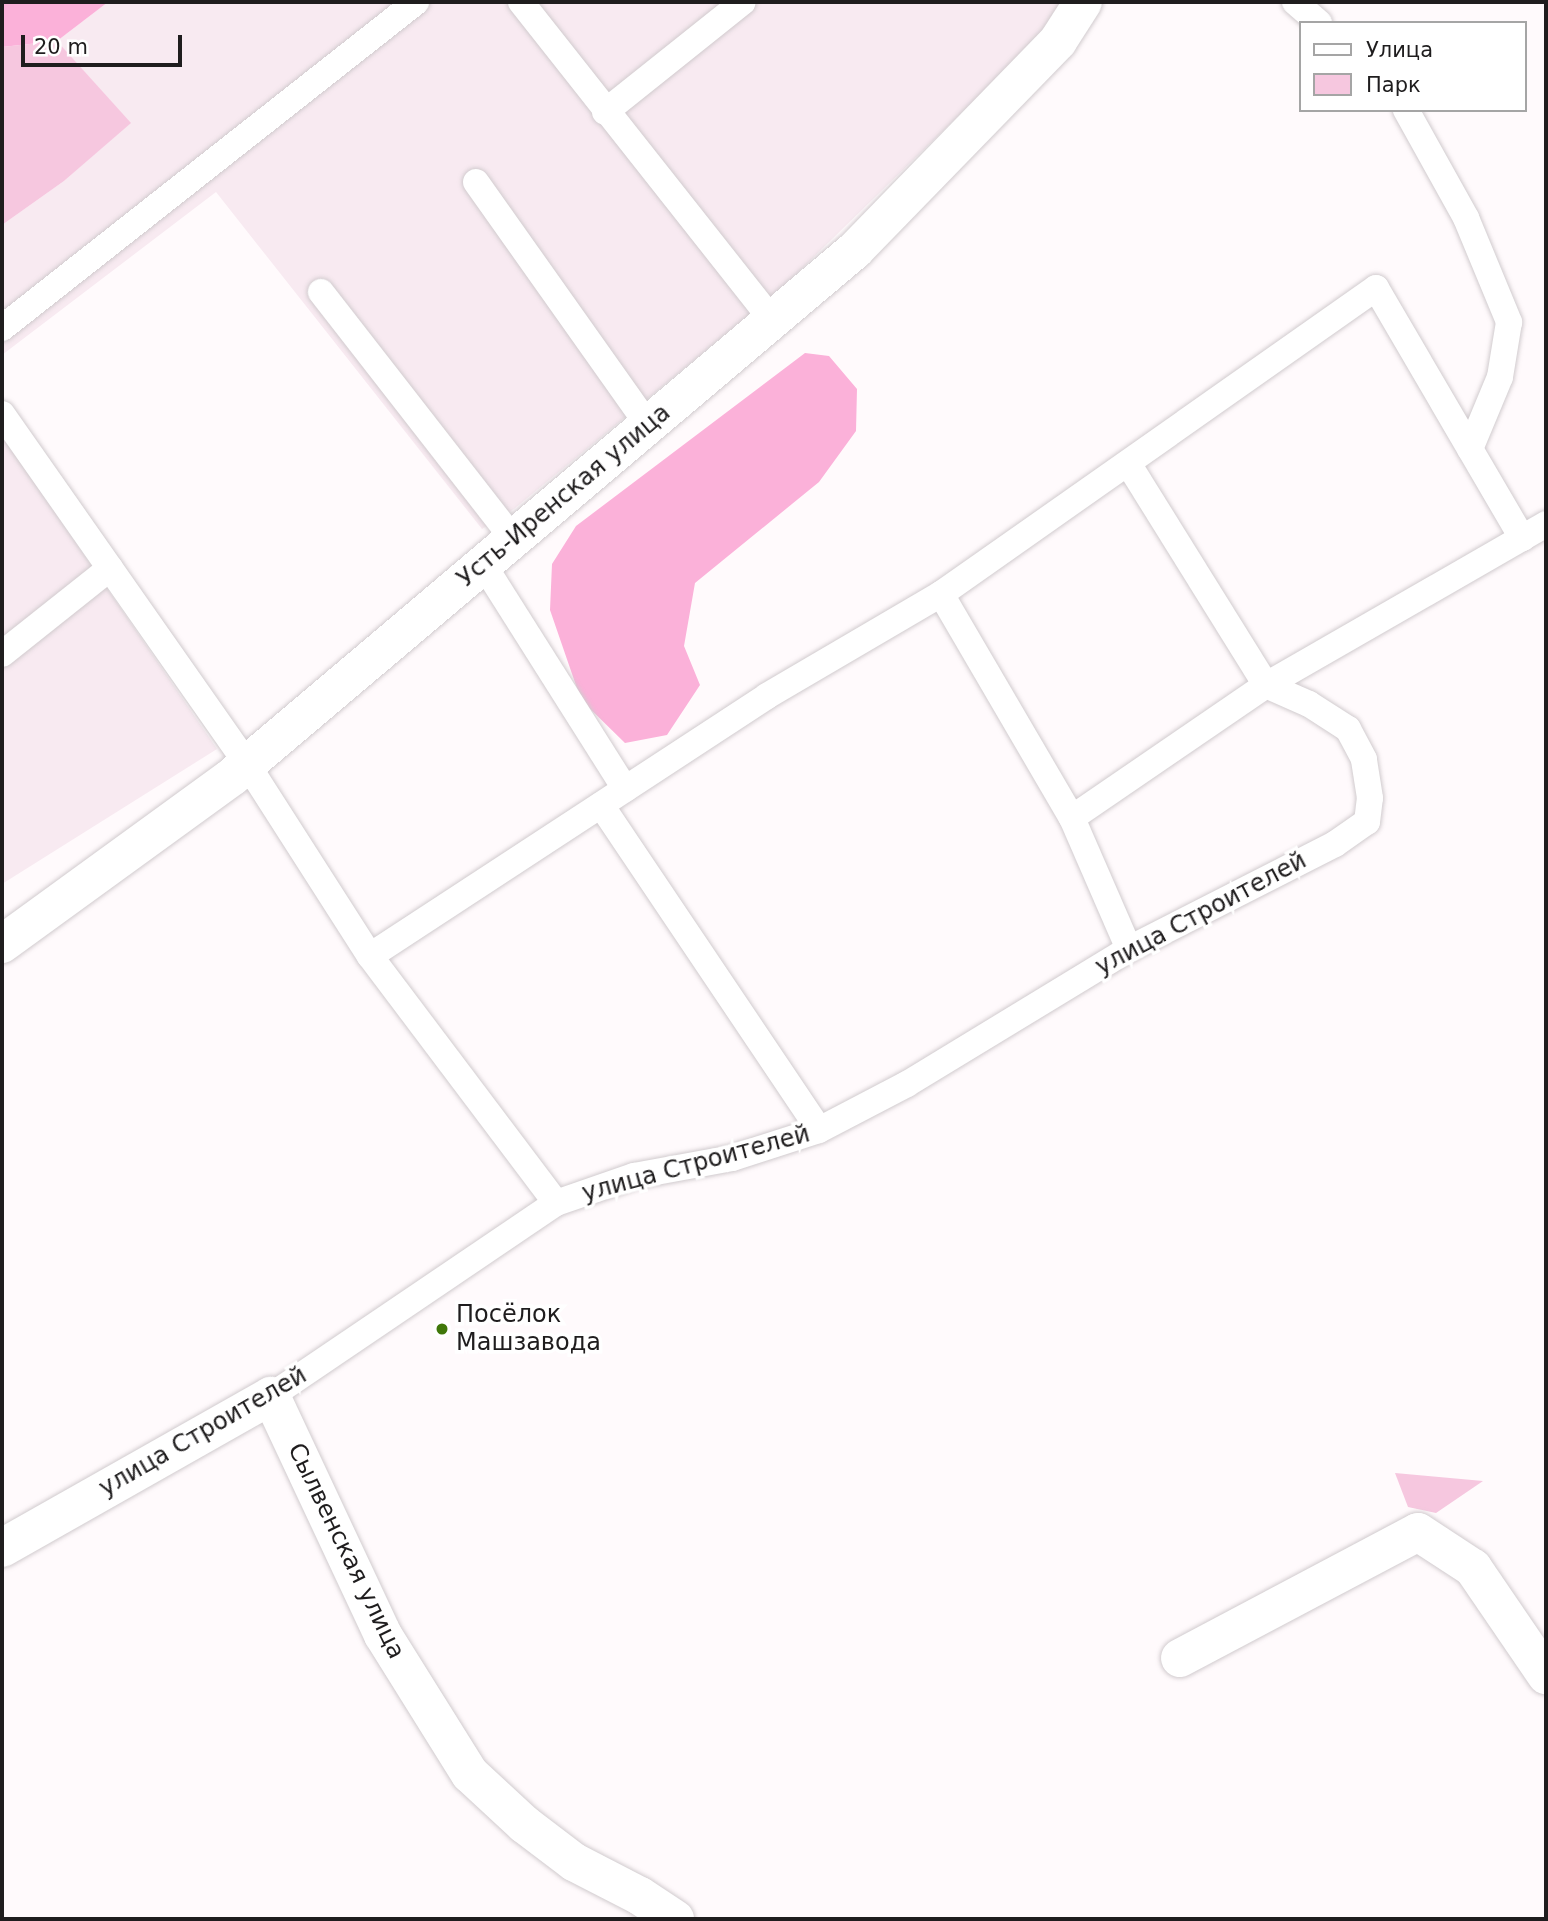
<!DOCTYPE html>
<meta charset="utf-8">
<style>
body{margin:0}
#map{position:relative;width:1548px;height:1921px;overflow:hidden;background:#fffafc;font-family:"DejaVu Sans",sans-serif}
div>[style]{position:absolute}
.built>*{inset:0;background:#f8eaf1}
.green>*{inset:0;background:#f6c7df}
.forest>*{inset:0;background:#fbb1d9}
.roads{filter:drop-shadow(0 0 2px #d1cbce) drop-shadow(0 0 2px #d1cbce)}
.service>*{height:26px;margin:-13px;padding:0 13px;transform-origin:13px;border-radius:13px;background:#fff}
.minor>*{height:38px;margin:-19px;padding:0 19px;transform-origin:19px;border-radius:19px;background:#fff}
.tertiary>*{height:38px;margin:-19px;padding:0 19px;transform-origin:19px;border-radius:19px;background:#fff}
.dots>*{width:19px;height:19px;translate:-50% -50%;box-sizing:border-box;border:4px solid #fff;border-radius:50%}
span{translate:-50% -50%;white-space:nowrap;text-align:center;line-height:1.15;-webkit-text-stroke:7px #fff;paint-order:stroke}
.street-label{font-size:24px;color:#1f1d1e}
.poi-label{font-size:24px;color:#1f1d1e}
.left{translate:0 -50%;text-align:left}
.frame{position:absolute;inset:0;border:4px solid #1f1d1e;pointer-events:none}
.legend{position:absolute;left:1299px;top:21px;width:228px;height:91px;box-sizing:border-box;background:#fff;border:2px solid #a5a5a5;margin:0;padding:9px 12px;list-style:none;font-size:21px;color:#1f1d1e}
.legend li{display:flex;align-items:center;gap:14px;height:35px}
.legend b{width:35px;border:2px solid #a5a5a5}
.scale{position:absolute;left:21px;top:35px;width:161px;height:32px;box-sizing:border-box;border:4px solid #1f1d1e;border-top:0;padding-left:9px;font-size:21px;line-height:24px;white-space:nowrap;color:#1f1d1e;-webkit-text-stroke:5px #fff;paint-order:stroke}
</style>
<div id="map">
<div class="built">
<i style="clip-path:polygon(108px 2px,1063px 2px,1038px 38px,786px 284px,514px 509px,482px 529px,216px 192px,2px 355px,2px 225px,64px 181px,130px 123px,57px 41px)"></i>
<i style="clip-path:polygon(2px 435px,217px 749px,2px 884px)"></i>
</div>
<div class="green">
<i style="clip-path:polygon(57px 41px,131px 123px,64px 181px,2px 225px,2px 47px)"></i>
<i style="clip-path:polygon(1395px 1473px,1483px 1481px,1436px 1513px,1408px 1507px)"></i>
</div>
<div class="forest">
<i style="clip-path:polygon(2px 2px,108px 2px,57px 41px,2px 47px)"></i>
<i style="clip-path:polygon(805px 353px,829px 356px,857px 389px,856px 431px,819px 482px,695px 583px,684px 646px,700px 685px,667px 735px,625px 743px,581px 700px,550px 610px,552px 564px,576px 526px)"></i>
</div>
<div class="roads">
<div class="service">
<i style="left:521px;top:2px;width:405px;rotate:51.7deg"></i>
<i style="left:1295px;top:2px;width:32px;rotate:41deg"></i>
<i style="left:1406px;top:110px;width:124px;rotate:60.9deg"></i>
<i style="left:1466px;top:218px;width:113px;rotate:67.5deg"></i>
<i style="left:1509px;top:322px;width:56px;rotate:99.3deg"></i>
<i style="left:1500px;top:377px;width:78px;rotate:112.6deg"></i>
<i style="left:605px;top:112px;width:176px;rotate:-38.6deg"></i>
<i style="left:476px;top:182px;width:298px;rotate:54.7deg"></i>
<i style="left:321px;top:292px;width:313px;rotate:52.1deg"></i>
<i style="left:2px;top:328px;width:527px;rotate:-38.22deg"></i>
<i style="left:2px;top:414px;width:427px;rotate:55deg"></i>
<i style="left:247px;top:764px;width:228px;rotate:57.4deg"></i>
<i style="left:370px;top:956px;width:309px;rotate:53deg"></i>
<i style="left:1522px;top:538px;width:28px;rotate:-30deg"></i>
<i style="left:483px;top:564px;width:266px;rotate:57.7deg"></i>
<i style="left:941px;top:594px;width:259px;rotate:59.7deg"></i>
<i style="left:1072px;top:818px;width:143px;rotate:66.5deg"></i>
<i style="left:2px;top:654px;width:138px;rotate:-38.5deg"></i>
<i style="left:601px;top:805px;width:391px;rotate:56.1deg"></i>
<i style="left:370px;top:956px;width:475px;rotate:-33.2deg"></i>
<i style="left:767px;top:696px;width:202px;rotate:-30.4deg"></i>
<i style="left:941px;top:594px;width:532px;rotate:-35.12deg"></i>
<i style="left:1376px;top:288px;width:290px;rotate:59.7deg"></i>
<i style="left:1522px;top:538px;width:295px;rotate:150.1deg"></i>
<i style="left:1266px;top:685px;width:235px;rotate:145.6deg"></i>
<i style="left:271px;top:1396px;width:344px;rotate:-34.1deg"></i>
<i style="left:556px;top:1203px;width:83px;rotate:-19.1deg"></i>
<i style="left:634px;top:1176px;width:100px;rotate:-10.4deg"></i>
<i style="left:732px;top:1158px;width:91px;rotate:-17.8deg"></i>
<i style="left:819px;top:1130px;width:99px;rotate:-27.6deg"></i>
<i style="left:907px;top:1084px;width:260px;rotate:-31.3deg"></i>
<i style="left:1129px;top:949px;width:231px;rotate:-27deg"></i>
<i style="left:1335px;top:844px;width:39px;rotate:-35deg"></i>
<i style="left:1367px;top:822px;width:24px;rotate:-83deg"></i>
<i style="left:1370px;top:798px;width:39px;rotate:-99deg"></i>
<i style="left:1364px;top:759px;width:34px;rotate:-118deg"></i>
<i style="left:1348px;top:729px;width:46px;rotate:-147.3deg"></i>
<i style="left:1309px;top:704px;width:47px;rotate:-156.2deg"></i>
<i style="left:1266px;top:685px;width:261px;rotate:-121.9deg"></i>
</div>
<div class="minor">
<i style="left:2px;top:944px;width:286px;rotate:-36deg"></i>
<i style="left:233px;top:776px;width:815px;rotate:-40.22deg"></i>
<i style="left:855px;top:250px;width:291px;rotate:-45.8deg"></i>
<i style="left:1058px;top:41px;width:46px;rotate:-57.3deg"></i>
<i style="left:271px;top:1396px;width:264px;rotate:64.9deg"></i>
<i style="left:383px;top:1635px;width:164px;rotate:58deg"></i>
<i style="left:470px;top:1774px;width:74px;rotate:42.8deg"></i>
<i style="left:524px;top:1824px;width:63px;rotate:37.2deg"></i>
<i style="left:574px;top:1862px;width:74px;rotate:27.3deg"></i>
<i style="left:640px;top:1896px;width:42px;rotate:33.3deg"></i>
<i style="left:1180px;top:1658px;width:269px;rotate:-27.9deg"></i>
<i style="left:1418px;top:1532px;width:66px;rotate:33.2deg"></i>
<i style="left:1473px;top:1568px;width:130px;rotate:55.7deg"></i>
</div>
<div class="tertiary">
<i style="left:2px;top:1548px;width:309px;rotate:-29.5deg"></i>
</div>
</div>
<div class="dots">
<i style="left:442px;top:1329px;background:#407709"></i>
</div>
<div class="street-label">
<span style="left:564px;top:496px;rotate:-40deg">Усть-Иренская улица</span>
<span style="left:1201px;top:914px;rotate:-28deg">улица Строителей</span>
<span style="left:696px;top:1164px;rotate:-15deg">улица Строителей</span>
<span style="left:203px;top:1432px;rotate:-30deg">улица Строителей</span>
<span style="left:346px;top:1551px;rotate:64deg">Сылвенская улица</span>
</div>
<div class="poi-label">
<span class="left" style="left:456px;top:1329px">Посёлок<br>Машзавода</span>
</div>
<div class="frame"></div>
<ul class="legend">
<li><b style="height:9px;background:#fff"></b>Улица</li>
<li><b style="height:19px;background:#f6c7df"></b>Парк</li>
</ul>
<div class="scale">20 m</div>
</div>
